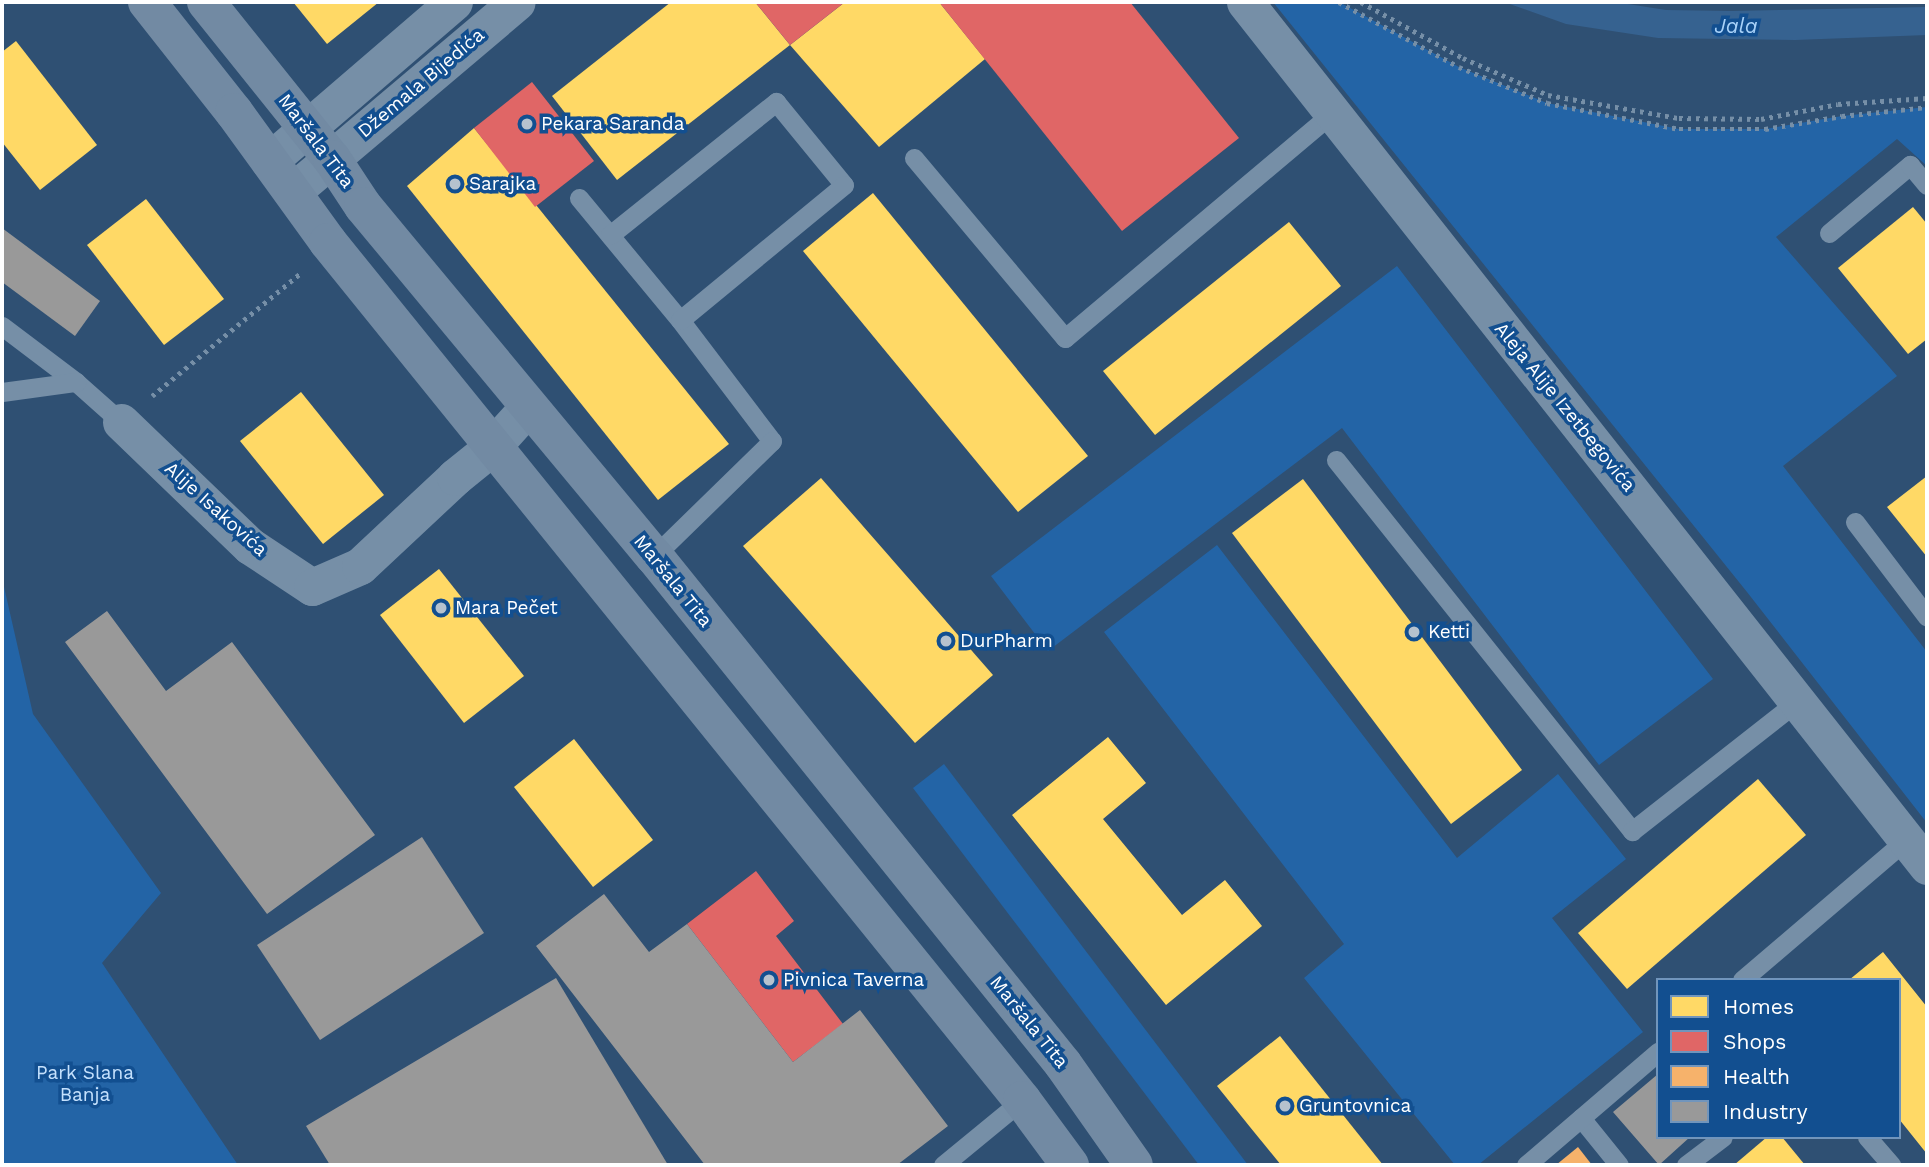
<!DOCTYPE html>
<meta charset="utf-8">
<style>
body{margin:0}
#map{position:relative;width:1929px;height:1167px;overflow:hidden;background:#2f5073;font-family:"Work Sans",sans-serif}
div>[style]{position:absolute}
.green>*{inset:0;background:#2364a6}
.water>*{inset:0;background:#366290}
.homes>*{inset:0;background:#ffd966}
.shops>*{inset:0;background:#e06666}
.health>*{inset:0;background:#f6b26b}
.industry>*{inset:0;background:#999}
.path>*{height:4.5px;margin-top:-2.25px;transform-origin:0;background:repeating-linear-gradient(90deg,#768fa7 0 3.5px,transparent 0 8.5px)}
.lane>*{height:19px;margin:-9.5px;padding:0 9.5px;transform-origin:9.5px;border-radius:9.5px;background:#768fa7}
.street>*{height:37px;margin:-18.5px;padding:0 18.5px;transform-origin:18.5px;border-radius:18.5px;background:#768fa7}
.secondary>*{height:38px;margin:-19px;padding:0 19px;transform-origin:19px;border-radius:19px;background:#728aa3}
.dots>*{width:19px;height:19px;translate:-50% -50%;box-sizing:border-box;border:4px solid #124f90;border-radius:50%}
span{translate:-50% -50%;white-space:nowrap;text-align:center;line-height:1.15;-webkit-text-stroke:7px #124f90;paint-order:stroke}
.street-label{font-size:19px;color:#fff}
.poi-label{font-size:19px;color:#fff}
.left{translate:0 -50%;text-align:left}
.park-label{font-size:19px;color:#c5e1fd}
.water-label{font-size:21px;color:#a9d2f9;font-style:italic}
.frame{position:absolute;inset:0;border:4px solid #fff;pointer-events:none}
.legend{position:absolute;left:1656px;top:978px;width:245px;height:161px;box-sizing:border-box;background:#124f90;border:2px solid #7195bc;margin:0;padding:9px 12px;list-style:none;font-size:21px;color:#fff}
.legend li{display:flex;align-items:center;gap:14px;height:35px}
.legend b{width:35px;border:2px solid #7195bc}
</style>
<div id="map">
<div class="green">
<i style="clip-path:polygon(1273px 2px,1339px 2px,1459px 67px,1547px 103px,1679px 129px,1765px 129px,1842px 116px,1927px 107px,1927px 166px,1897px 139px,1776px 237px,1897px 376px,1783px 466px,1927px 652px,1927px 823px,1747px 592px)"></i>
<i style="clip-path:polygon(1397px 266px,1713px 679px,1599px 765px,1342px 428px,1048px 651px,991px 576px)"></i>
<i style="clip-path:polygon(1217px 545px,1457px 858px,1558px 774px,1626px 859px,1552px 918px,1643px 1032px,1478px 1165px,1455px 1165px,1304px 978px,1344px 944px,1104px 632px)"></i>
<i style="clip-path:polygon(2px 578px,33px 714px,161px 893px,102px 963px,238px 1165px,2px 1165px)"></i>
<i style="clip-path:polygon(944px 764px,1248px 1165px,1199px 1165px,913px 788px)"></i>
</div>
<div class="water">
<i style="clip-path:polygon(1504px 2px,1615px 2px,1666px 10px,1731px 11px,1927px 7px,1927px 35px,1795px 40px,1658px 38px,1566px 24px)"></i>
</div>
<div class="homes">
<i style="clip-path:polygon(293px 2px,379px 2px,327px 44px)"></i>
<i style="clip-path:polygon(671px 2px,755px 2px,790px 45px,617px 180px,552px 96px)"></i>
<i style="clip-path:polygon(845px 2px,939px 2px,985px 59px,879px 147px,790px 45px)"></i>
<i style="clip-path:polygon(16px 41px,97px 145px,40px 190px,2px 142px,2px 52px)"></i>
<i style="clip-path:polygon(474px 128px,729px 444px,658px 500px,407px 186px)"></i>
<i style="clip-path:polygon(873px 193px,1088px 456px,1018px 512px,803px 251px)"></i>
<i style="clip-path:polygon(146px 199px,224px 299px,164px 345px,87px 245px)"></i>
<i style="clip-path:polygon(1913px 207px,1927px 224px,1927px 339px,1908px 354px,1838px 268px)"></i>
<i style="clip-path:polygon(1289px 222px,1341px 286px,1155px 435px,1103px 371px)"></i>
<i style="clip-path:polygon(301px 392px,384px 495px,323px 544px,240px 441px)"></i>
<i style="clip-path:polygon(1927px 476px,1927px 557px,1887px 507px)"></i>
<i style="clip-path:polygon(821px 478px,993px 675px,915px 743px,743px 546px)"></i>
<i style="clip-path:polygon(1303px 479px,1522px 770px,1451px 824px,1232px 533px)"></i>
<i style="clip-path:polygon(439px 569px,524px 676px,464px 723px,380px 615px)"></i>
<i style="clip-path:polygon(1108px 737px,1146px 783px,1103px 819px,1182px 915px,1225px 880px,1262px 926px,1166px 1005px,1012px 815px)"></i>
<i style="clip-path:polygon(574px 739px,653px 840px,593px 887px,514px 787px)"></i>
<i style="clip-path:polygon(1758px 779px,1806px 835px,1627px 989px,1578px 933px)"></i>
<i style="clip-path:polygon(1883px 952px,1927px 1007px,1927px 1154px,1899px 1119px,1899px 980px,1849px 980px)"></i>
<i style="clip-path:polygon(1280px 1036px,1383px 1165px,1281px 1165px,1250px 1127px,1217px 1086px)"></i>
<i style="clip-path:polygon(1767px 1137px,1782px 1137px,1805px 1165px,1734px 1165px)"></i>
</div>
<div class="shops">
<i style="clip-path:polygon(755px 2px,845px 2px,790px 45px)"></i>
<i style="clip-path:polygon(939px 2px,1130px 2px,1239px 138px,1122px 231px)"></i>
<i style="clip-path:polygon(532px 82px,594px 161px,535px 207px,474px 128px)"></i>
<i style="clip-path:polygon(756px 871px,794px 921px,776px 936px,843px 1024px,793px 1062px,687px 924px)"></i>
</div>
<div class="health">
<i style="clip-path:polygon(1578px 1147px,1592px 1165px,1556px 1165px)"></i>
</div>
<div class="industry">
<i style="clip-path:polygon(2px 228px,100px 301px,75px 336px,2px 282px)"></i>
<i style="clip-path:polygon(107px 611px,166px 691px,232px 642px,375px 835px,267px 914px,65px 642px)"></i>
<i style="clip-path:polygon(422px 837px,484px 933px,320px 1040px,257px 945px)"></i>
<i style="clip-path:polygon(604px 894px,649px 952px,687px 924px,793px 1062px,860px 1010px,948px 1126px,897px 1165px,705px 1165px,536px 946px)"></i>
<i style="clip-path:polygon(556px 978px,668px 1165px,330px 1165px,306px 1126px)"></i>
<i style="clip-path:polygon(1658px 1074px,1658px 1137px,1690px 1137px,1659px 1165px,1613px 1112px)"></i>
</div>
<div class="path">
<i style="left:1339px;top:2px;width:136px;rotate:28.4deg"></i>
<i style="left:1459px;top:67px;width:95px;rotate:22.2deg"></i>
<i style="left:1547px;top:103px;width:135px;rotate:11.1deg"></i>
<i style="left:1679px;top:129px;width:86px"></i>
<i style="left:1765px;top:129px;width:78px;rotate:-9.6deg"></i>
<i style="left:1842px;top:116px;width:85px;rotate:-6deg"></i>
<i style="left:1361px;top:2px;width:116px;rotate:28.8deg"></i>
<i style="left:1463px;top:58px;width:93px;rotate:23.5deg"></i>
<i style="left:1548px;top:95px;width:133px;rotate:10deg"></i>
<i style="left:1679px;top:118px;width:82px;rotate:0.7deg"></i>
<i style="left:1761px;top:119px;width:78px;rotate:-11deg"></i>
<i style="left:1838px;top:104px;width:89px;rotate:-3.9deg"></i>
<i style="left:152px;top:396px;width:195px;rotate:-39.6deg"></i>
</div>
<div class="lane">
<i style="left:914px;top:158px;width:235px;rotate:50deg"></i>
<i style="left:1065px;top:338px;width:349px;rotate:-40.1deg"></i>
<i style="left:579px;top:198px;width:158px;rotate:50.4deg"></i>
<i style="left:680px;top:320px;width:152px;rotate:52.8deg"></i>
<i style="left:772px;top:441px;width:165px;rotate:135.7deg"></i>
<i style="left:1829px;top:233px;width:106px;rotate:-40deg"></i>
<i style="left:1910px;top:165px;width:26px;rotate:50deg"></i>
<i style="left:610px;top:235px;width:213px;rotate:-38.7deg"></i>
<i style="left:776px;top:102px;width:107px;rotate:50.7deg"></i>
<i style="left:844px;top:185px;width:212px;rotate:140.5deg"></i>
<i style="left:2px;top:326px;width:93px;rotate:37.1deg"></i>
<i style="left:76px;top:382px;width:60px;rotate:41.6deg"></i>
<i style="left:2px;top:392px;width:75px;rotate:-7.7deg"></i>
<i style="left:1336px;top:460px;width:475px;rotate:51.4deg"></i>
<i style="left:1632px;top:831px;width:212px;rotate:-38.1deg"></i>
<i style="left:1855px;top:522px;width:119px;rotate:52.8deg"></i>
<i style="left:1742px;top:980px;width:217px;rotate:-40.5deg"></i>
<i style="left:1581px;top:1118px;width:60px;rotate:51deg"></i>
<i style="left:1867px;top:1137px;width:37px;rotate:49deg"></i>
<i style="left:943px;top:1165px;width:102px;rotate:-39.4deg"></i>
<i style="left:1526px;top:1165px;width:174px;rotate:-40.6deg"></i>
<i style="left:1686px;top:1165px;width:46px;rotate:-37.1deg"></i>
</div>
<div class="street">
<i style="left:1245px;top:2px;width:1101px;rotate:51.71deg"></i>
<i style="left:269px;top:161px;width:244px;rotate:-40.7deg"></i>
<i style="left:292px;top:192px;width:294px;rotate:-40.2deg"></i>
<i style="left:121px;top:422px;width:179px;rotate:43.9deg"></i>
<i style="left:250px;top:546px;width:74px;rotate:33.5deg"></i>
<i style="left:312px;top:587px;width:52px;rotate:-23.6deg"></i>
<i style="left:360px;top:566px;width:130px;rotate:-43.1deg"></i>
<i style="left:455px;top:477px;width:48px;rotate:-39deg"></i>
<i style="left:492px;top:447px;width:54px;rotate:-48deg"></i>
</div>
<div class="secondary">
<i style="left:147px;top:2px;width:140px;rotate:51.7deg"></i>
<i style="left:234px;top:112px;width:160px;rotate:54.1deg"></i>
<i style="left:328px;top:242px;width:1104px;rotate:51.03deg"></i>
<i style="left:1022px;top:1100px;width:81px;rotate:53.6deg"></i>
<i style="left:206px;top:2px;width:201px;rotate:51.3deg"></i>
<i style="left:332px;top:159px;width:56px;rotate:56.6deg"></i>
<i style="left:363px;top:206px;width:455px;rotate:50.3deg"></i>
<i style="left:654px;top:556px;width:652px;rotate:51.16deg"></i>
<i style="left:1063px;top:1064px;width:123px;rotate:54.9deg"></i>
</div>
<div class="dots">
<i style="left:527px;top:124px;background:#b6c2ce"></i>
<i style="left:455px;top:184px;background:#b6c2ce"></i>
<i style="left:441px;top:608px;background:#b6c2ce"></i>
<i style="left:1414px;top:632px;background:#b6c2ce"></i>
<i style="left:946px;top:641px;background:#b6c2ce"></i>
<i style="left:769px;top:980px;background:#b6c2ce"></i>
<i style="left:1285px;top:1106px;background:#b6c2ce"></i>
</div>
<div class="street-label">
<span style="left:421px;top:83px;rotate:-40deg">Džemala Bijedića</span>
<span style="left:316px;top:141px;rotate:53deg">Maršala Tita</span>
<span style="left:1565px;top:407px;rotate:51deg">Aleja Alije Izetbegovića</span>
<span style="left:216px;top:509px;rotate:42deg">Alije Isakovića</span>
<span style="left:673px;top:581px;rotate:51deg">Maršala Tita</span>
<span style="left:1029px;top:1022px;rotate:51deg">Maršala Tita</span>
</div>
<div class="poi-label">
<span class="left" style="left:541px;top:124px">Pekara Saranda</span>
<span class="left" style="left:469px;top:184px">Sarajka</span>
<span class="left" style="left:455px;top:608px">Mara Pečet</span>
<span class="left" style="left:1428px;top:632px">Ketti</span>
<span class="left" style="left:960px;top:641px">DurPharm</span>
<span class="left" style="left:783px;top:980px">Pivnica Taverna</span>
<span class="left" style="left:1299px;top:1106px">Gruntovnica</span>
</div>
<div class="park-label">
<span style="left:85px;top:1084px">Park Slana<br>Banja</span>
</div>
<div class="water-label">
<span style="left:1736px;top:26px">Jala</span>
</div>
<div class="frame"></div>
<ul class="legend">
<li><b style="height:19px;background:#ffd966"></b>Homes</li>
<li><b style="height:19px;background:#e06666"></b>Shops</li>
<li><b style="height:19px;background:#f6b26b"></b>Health</li>
<li><b style="height:19px;background:#999"></b>Industry</li>
</ul>
</div>
